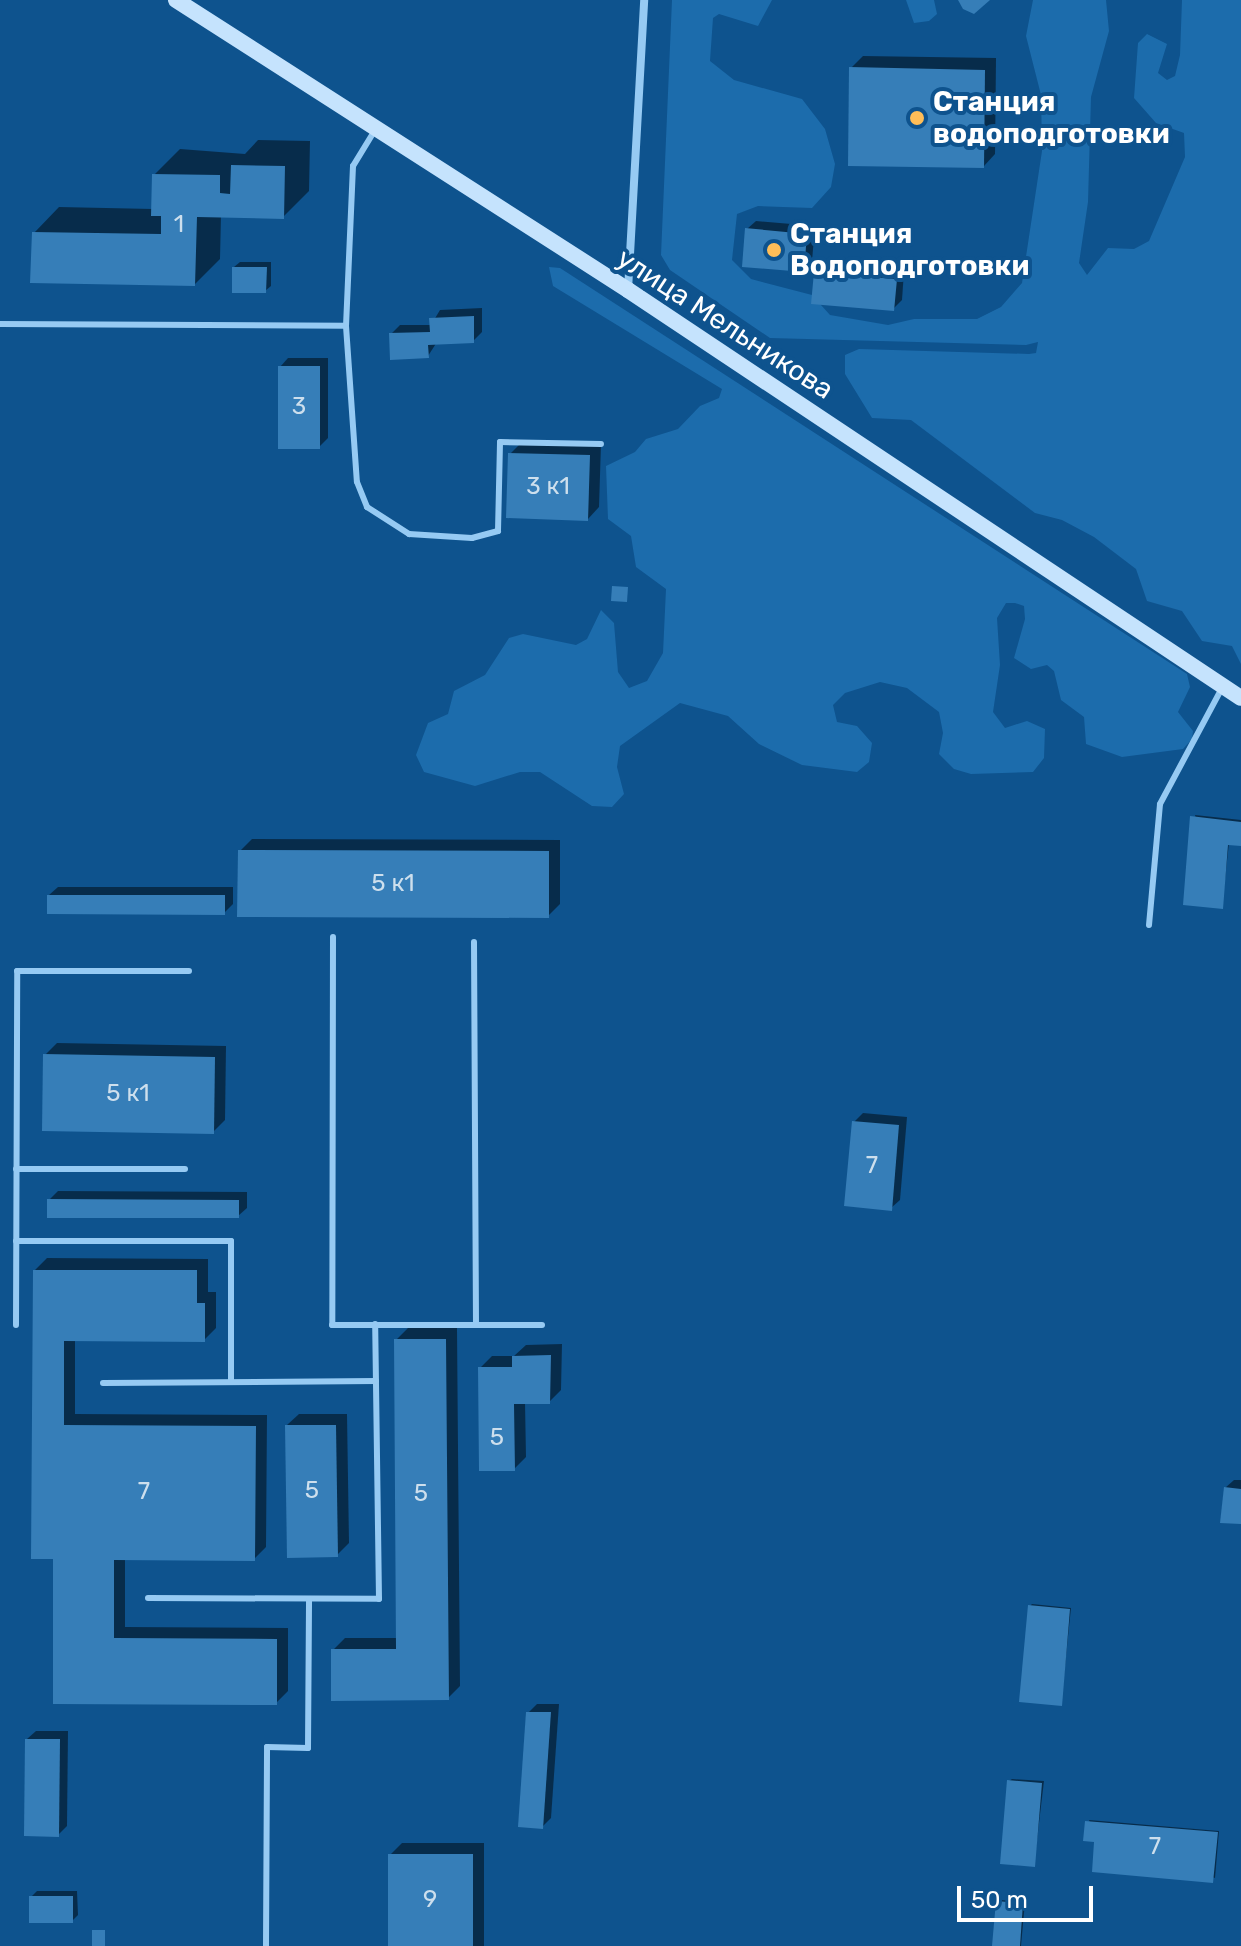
<!DOCTYPE html>
<meta charset="utf-8">
<style>
body{margin:0}
#map{position:relative;width:1241px;height:1946px;overflow:hidden;background:#0e538e;font-family:Rubik,sans-serif}
div>[style]{position:absolute}
.green>*{inset:0;background:#1c6cac}
.shadow>*{inset:0;background:#0007}
.building>*{inset:0;background:#367eb8}
.lane>*{height:6px;margin:-3px;padding:0 3px;transform-origin:3px;border-radius:3px;background:#96caf3}
.street>*{height:8px;margin:-4px;padding:0 4px;transform-origin:4px;border-radius:4px;background:#96caf3}
.secondary>*{height:16px;margin:-8px;padding:0 8px;transform-origin:8px;border-radius:8px;background:#c5e3fd}
.dots>*{width:22px;height:22px;translate:-50% -50%;box-sizing:border-box;border:4px solid #0e538e;border-radius:50%}
span{translate:-50% -50%;white-space:nowrap;text-align:center;line-height:1.15;-webkit-text-stroke:8px #0e538e;paint-order:stroke}
.number-label{font-size:24px;color:#cddfed}
.number-label span{-webkit-text-stroke-width:0}
.poi-label{font-size:28px;color:#fff;font-weight:700}
.left{translate:0 -50%;text-align:left}
.street-label{font-size:28px;color:#fff}
.scale{position:absolute;left:957px;top:1886px;width:136px;height:36px;box-sizing:border-box;border:4px solid #fff;border-top:0;padding-left:10px;font-size:24px;line-height:28px;white-space:nowrap;color:#fff;-webkit-text-stroke:6px #0e538e;paint-order:stroke}
</style>
<div id="map">
<div class="green">
<i style="clip-path:polygon(672px 0,772px 0,758px 26px,719px 14px,713px 18px,710px 61px,734px 80px,802px 99px,825px 129px,835px 164px,831px 187px,812px 208px,758px 206px,737px 214px,732px 260px,751px 279px,812px 295px,830px 315px,888px 325px,914px 319px,977px 319px,1001px 307px,1022px 283px,1042px 151px,1041px 95px,1026px 36px,1033px 0,1106px 0,1109px 31px,1091px 97px,1088px 202px,1079px 263px,1087px 275px,1108px 248px,1134px 249px,1149px 241px,1185px 157px,1184px 133px,1156px 123px,1134px 98px,1138px 43px,1147px 34px,1167px 44px,1158px 73px,1167px 80px,1175px 76px,1180px 55px,1182px 0,1241px 0,1241px 664px,1232px 646px,1202px 641px,1182px 611px,1147px 601px,1136px 569px,1094px 537px,1062px 520px,1035px 513px,911px 420px,872px 418px,845px 374px,845px 355px,859px 349px,1029px 354px,1036px 353px,1038px 342px,1026px 345px,770px 338px,670px 270px,661px 255px)"></i>
<i style="clip-path:polygon(906px 0,934px 0,937px 14px,929px 21px,914px 23px)"></i>
<i style="clip-path:polygon(549px 267px,560px 268px,1187px 674px,1190px 687px,1178px 712px,1193px 731px,1192px 739px,1183px 749px,1122px 757px,1086px 744px,1084px 717px,1061px 700px,1054px 671px,1047px 665px,1031px 669px,1014px 658px,1025px 619px,1024px 606px,1015px 603px,1006px 603px,997px 618px,1000px 665px,993px 712px,1005px 728px,1027px 721px,1045px 729px,1044px 758px,1033px 772px,971px 774px,954px 769px,939px 754px,943px 733px,939px 712px,907px 688px,880px 682px,845px 693px,833px 705px,837px 722px,857px 726px,872px 743px,869px 762px,857px 772px,802px 765px,759px 744px,728px 716px,680px 703px,620px 746px,617px 767px,624px 794px,612px 807px,592px 806px,540px 772px,520px 772px,475px 786px,424px 772px,416px 755px,428px 723px,448px 714px,454px 691px,485px 675px,509px 638px,523px 634px,576px 645px,587px 639px,601px 610px,614px 623px,618px 672px,629px 688px,647px 681px,663px 653px,666px 589px,636px 567px,631px 536px,608px 519px,606px 466px,635px 452px,646px 439px,678px 429px,700px 406px,719px 398px,722px 389px,553px 286px)"></i>
</div>
<div class="shadow">
<i style="clip-path:polygon(863px 56px,996px 58px,995px 154px,984px 166px,851px 68px)"></i>
<i style="clip-path:polygon(258px 140px,310px 141px,309px 191px,283px 217px,221px 215px,220px 259px,195px 284px,34px 233px,59px 207px,153px 209px,154px 175px,180px 149px,245px 154px)"></i>
<i style="clip-path:polygon(756px 221px,815px 226px,812px 261px,803px 270px,747px 229px)"></i>
<i style="clip-path:polygon(240px 262px,271px 262px,271px 286px,265px 291px,234px 267px)"></i>
<i style="clip-path:polygon(824px 264px,904px 271px,902px 300px,893px 309px,816px 272px)"></i>
<i style="clip-path:polygon(482px 308px,482px 332px,473px 341px,437px 342px,428px 356px,391px 334px,400px 325px,431px 325px,440px 310px)"></i>
<i style="clip-path:polygon(288px 358px,328px 358px,328px 438px,319px 447px,280px 367px)"></i>
<i style="clip-path:polygon(522px 442px,601px 444px,599px 507px,588px 519px,510px 454px)"></i>
<i style="clip-path:polygon(1195px 815px,1241px 820px,1241px 844px,1229px 843px,1222px 906px)"></i>
<i style="clip-path:polygon(252px 839px,560px 840px,560px 904px,548px 916px,240px 851px)"></i>
<i style="clip-path:polygon(58px 887px,233px 887px,233px 904px,224px 913px,49px 895px)"></i>
<i style="clip-path:polygon(57px 1043px,226px 1046px,225px 1120px,213px 1132px,45px 1055px)"></i>
<i style="clip-path:polygon(863px 1113px,907px 1117px,900px 1200px,891px 1208px,854px 1122px)"></i>
<i style="clip-path:polygon(58px 1191px,247px 1192px,247px 1208px,238px 1216px,49px 1200px)"></i>
<i style="clip-path:polygon(47px 1258px,208px 1259px,208px 1292px,216px 1292px,216px 1328px,204px 1340px,75px 1339px,75px 1414px,267px 1415px,266px 1547px,254px 1559px,125px 1558px,125px 1627px,288px 1628px,288px 1691px,276px 1703px,55px 1702px,55px 1557px,35px 1270px)"></i>
<i style="clip-path:polygon(408px 1328px,457px 1328px,460px 1686px,448px 1698px,333px 1650px,345px 1638px,398px 1638px,396px 1340px)"></i>
<i style="clip-path:polygon(562px 1344px,561px 1390px,549px 1402px,525px 1402px,526px 1457px,514px 1469px,480px 1368px,492px 1356px,514px 1356px,526px 1345px)"></i>
<i style="clip-path:polygon(299px 1414px,347px 1414px,349px 1543px,337px 1555px,287px 1425px)"></i>
<i style="clip-path:polygon(1234px 1480px,1241px 1480px,1241px 1522px,1225px 1488px)"></i>
<i style="clip-path:polygon(1032px 1604px,1071px 1608px,1061px 1704px,1030px 1606px)"></i>
<i style="clip-path:polygon(537px 1704px,559px 1704px,551px 1818px,542px 1827px,528px 1713px)"></i>
<i style="clip-path:polygon(36px 1731px,68px 1731px,67px 1826px,58px 1835px,27px 1739px)"></i>
<i style="clip-path:polygon(1012px 1779px,1044px 1781px,1034px 1865px,1009px 1781px)"></i>
<i style="clip-path:polygon(1089px 1820px,1219px 1831px,1215px 1878px,1097px 1840px)"></i>
<i style="clip-path:polygon(402px 1843px,484px 1843px,484px 1946px,390px 1946px,390px 1855px)"></i>
<i style="clip-path:polygon(37px 1891px,77px 1891px,78px 1915px,72px 1921px,31px 1897px)"></i>
<i style="clip-path:polygon(1000px 1900px,1025px 1902px,1021px 1946px,994px 1946px)"></i>
</div>
<div class="building">
<i style="clip-path:polygon(958px 0,990px 0,974px 14px,963px 9px)"></i>
<i style="clip-path:polygon(849px 67px,985px 70px,984px 168px,848px 166px)"></i>
<i style="clip-path:polygon(231px 165px,285px 166px,284px 219px,197px 217px,195px 286px,30px 283px,32px 232px,161px 234px,161px 216px,151px 216px,152px 174px,220px 175px,220px 193px,230px 194px)"></i>
<i style="clip-path:polygon(745px 228px,807px 234px,804px 272px,742px 267px)"></i>
<i style="clip-path:polygon(232px 267px,267px 267px,266px 293px,232px 293px)"></i>
<i style="clip-path:polygon(814px 272px,897px 279px,894px 311px,811px 304px)"></i>
<i style="clip-path:polygon(474px 316px,474px 343px,428px 345px,429px 358px,390px 360px,389px 333px,430px 332px,429px 318px)"></i>
<i style="clip-path:polygon(278px 366px,320px 366px,320px 449px,278px 449px)"></i>
<i style="clip-path:polygon(508px 453px,590px 455px,588px 521px,506px 518px)"></i>
<i style="clip-path:polygon(612px 586px,628px 587px,627px 602px,611px 601px)"></i>
<i style="clip-path:polygon(1190px 816px,1241px 822px,1241px 846px,1228px 845px,1223px 909px,1183px 905px)"></i>
<i style="clip-path:polygon(238px 850px,549px 851px,549px 918px,237px 917px)"></i>
<i style="clip-path:polygon(47px 895px,225px 895px,225px 915px,47px 914px)"></i>
<i style="clip-path:polygon(43px 1054px,215px 1057px,214px 1134px,42px 1131px)"></i>
<i style="clip-path:polygon(852px 1121px,899px 1125px,892px 1211px,844px 1206px)"></i>
<i style="clip-path:polygon(47px 1199px,239px 1200px,239px 1218px,47px 1218px)"></i>
<i style="clip-path:polygon(33px 1270px,197px 1270px,197px 1303px,205px 1303px,205px 1342px,64px 1341px,64px 1425px,256px 1426px,255px 1561px,114px 1560px,114px 1638px,277px 1639px,277px 1705px,53px 1704px,53px 1559px,31px 1559px)"></i>
<i style="clip-path:polygon(394px 1339px,446px 1339px,449px 1700px,331px 1701px,331px 1649px,396px 1649px)"></i>
<i style="clip-path:polygon(551px 1355px,550px 1404px,514px 1404px,515px 1471px,479px 1471px,478px 1367px,512px 1367px,512px 1356px)"></i>
<i style="clip-path:polygon(285px 1425px,336px 1425px,338px 1557px,287px 1558px)"></i>
<i style="clip-path:polygon(1224px 1487px,1241px 1489px,1241px 1524px,1220px 1523px)"></i>
<i style="clip-path:polygon(1028px 1605px,1070px 1609px,1062px 1706px,1019px 1702px)"></i>
<i style="clip-path:polygon(526px 1712px,551px 1712px,543px 1829px,518px 1827px)"></i>
<i style="clip-path:polygon(25px 1739px,60px 1739px,59px 1837px,24px 1836px)"></i>
<i style="clip-path:polygon(1007px 1780px,1042px 1783px,1035px 1867px,1000px 1864px)"></i>
<i style="clip-path:polygon(1085px 1821px,1218px 1832px,1213px 1883px,1092px 1872px,1094px 1842px,1083px 1841px)"></i>
<i style="clip-path:polygon(388px 1854px,473px 1854px,473px 1946px,388px 1946px)"></i>
<i style="clip-path:polygon(29px 1896px,73px 1896px,73px 1923px,29px 1923px)"></i>
<i style="clip-path:polygon(996px 1901px,1023px 1903px,1020px 1946px,992px 1946px)"></i>
<i style="clip-path:polygon(92px 1930px,105px 1930px,105px 1946px,92px 1946px)"></i>
</div>
<div class="lane">
<i style="left:375px;top:130px;width:42px;rotate:121.4deg"></i>
<i style="left:353px;top:166px;width:160px;rotate:92.5deg"></i>
<i style="left:346px;top:326px;width:156px;rotate:86deg"></i>
<i style="left:357px;top:482px;width:27px;rotate:68deg"></i>
<i style="left:367px;top:507px;width:50px;rotate:32.7deg"></i>
<i style="left:409px;top:534px;width:63px;rotate:3.6deg"></i>
<i style="left:472px;top:538px;width:27px;rotate:-15deg"></i>
<i style="left:498px;top:531px;width:89px;rotate:-88.7deg"></i>
<i style="left:500px;top:442px;width:101px;rotate:1.1deg"></i>
<i style="left:0;top:324px;width:346px;rotate:0.3deg"></i>
<i style="left:1149px;top:925px;width:121px;rotate:-84.8deg"></i>
<i style="left:1160px;top:804px;width:134px;rotate:-61.9deg"></i>
<i style="left:333px;top:937px;width:388px;rotate:90.1deg"></i>
<i style="left:332px;top:1325px;width:210px"></i>
<i style="left:474px;top:942px;width:383px;rotate:89.7deg"></i>
<i style="left:16px;top:1169px;width:169px"></i>
<i style="left:16px;top:1241px;width:215px"></i>
<i style="left:231px;top:1241px;width:141px;rotate:90deg"></i>
<i style="left:16px;top:1325px;width:354px;rotate:-89.8deg"></i>
<i style="left:17px;top:971px;width:172px"></i>
<i style="left:103px;top:1383px;width:273px;rotate:-0.4deg"></i>
<i style="left:148px;top:1598px;width:231px;rotate:0.2deg"></i>
<i style="left:379px;top:1599px;width:275px;rotate:-90.8deg"></i>
<i style="left:266px;top:1946px;width:199px;rotate:-89.7deg"></i>
<i style="left:267px;top:1747px;width:41px;rotate:1.4deg"></i>
<i style="left:308px;top:1748px;width:149px;rotate:-89.6deg"></i>
</div>
<div class="street">
<i style="left:628px;top:290px;width:290px;rotate:-86.8deg"></i>
</div>
<div class="secondary">
<i style="left:176px;top:0;width:537px;rotate:32.68deg"></i>
<i style="left:628px;top:290px;width:736px;rotate:33.65deg"></i>
</div>
<div class="dots">
<i style="left:917px;top:118px;background:#ffbe58"></i>
<i style="left:774px;top:250px;background:#ffbe58"></i>
</div>
<div class="number-label">
<span style="left:179px;top:225px">1</span>
<span style="left:299px;top:407px">3</span>
<span style="left:548px;top:487px">3 к1</span>
<span style="left:393px;top:884px">5 к1</span>
<span style="left:128px;top:1094px">5 к1</span>
<span style="left:872px;top:1166px">7</span>
<span style="left:497px;top:1438px">5</span>
<span style="left:312px;top:1491px">5</span>
<span style="left:144px;top:1492px">7</span>
<span style="left:421px;top:1494px">5</span>
<span style="left:1155px;top:1847px">7</span>
<span style="left:430px;top:1900px">9</span>
</div>
<div class="poi-label">
<span class="left" style="left:933px;top:118px">Станция<br>водоподготовки</span>
<span class="left" style="left:790px;top:250px">Станция<br>Водоподготовки</span>
</div>
<div class="street-label">
<span style="left:725px;top:324px;rotate:33deg">улица Мельникова</span>
</div>
<div class="scale">50 m</div>
</div>
